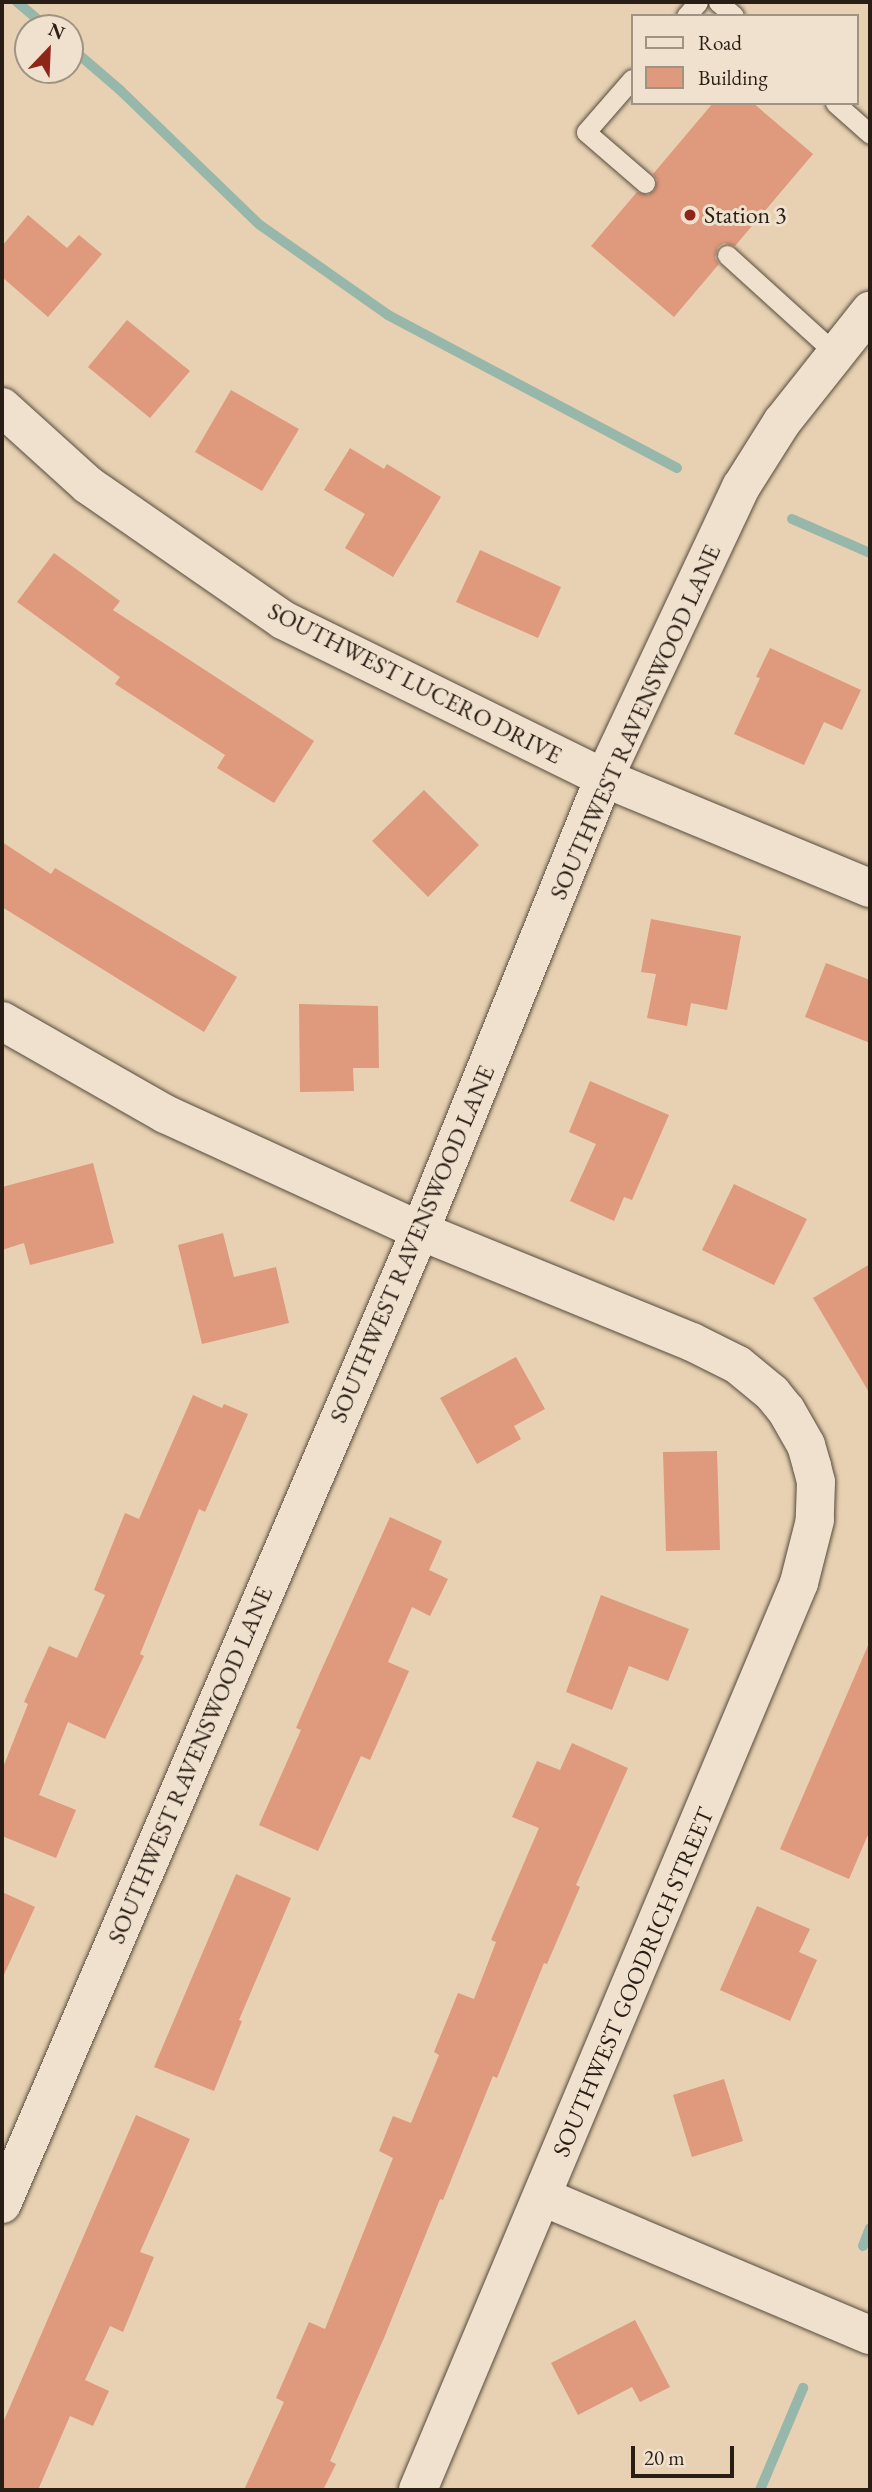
<!DOCTYPE html>
<style>
body{margin:0}
#map{position:relative;width:872px;height:2492px;overflow:hidden;background:#e7d1b2;font-family:"EB Garamond",serif}
div>[style]{position:absolute}
.stream>*{height:10px;margin:-5px;padding:0 5px;transform-origin:5px;border-radius:5px;background:#97b7ab}
.building>*{inset:0;background:#df997d}
.roads{filter:drop-shadow(0 0 2px #584b3d) drop-shadow(0 0 2px #584b3d)}
.lane>*{height:19px;margin:-9.5px;padding:0 9.5px;transform-origin:9.5px;border-radius:9.5px;background:#efe1cd}
.street>*{height:38px;margin:-19px;padding:0 19px;transform-origin:19px;border-radius:19px;background:#efe1cd}
.dots>*{width:19px;height:19px;translate:-50% -50%;box-sizing:border-box;border:4px solid #efe1cd;border-radius:50%}
span{translate:-50% -50%;white-space:nowrap;text-align:center;line-height:1.15;-webkit-text-stroke:6px #efe1cd;paint-order:stroke}
.poi-label{font-size:24px;color:#291e16}
.left{translate:0 -50%;text-align:left}
.street-label{font-size:24px;color:#291e16}
.frame{position:absolute;inset:0;border:4px solid #291e16;pointer-events:none}
.legend{position:absolute;left:631px;top:14px;width:228px;height:91px;box-sizing:border-box;background:#efe1cd;border:2px solid #a09384;margin:0;padding:9px 12px;list-style:none;font-size:21px;color:#291e16}
.legend li{display:flex;align-items:center;gap:14px;height:35px}
.legend b{width:35px;border:2px solid #a09384}
.north{position:absolute;left:14px;top:14px;width:70px;height:70px;box-sizing:border-box;background:#efe1cd;border:2px solid #a09384;border-radius:50%;rotate:23deg;font-size:19px;font-weight:700;line-height:28px;text-align:center;color:#291e16}
.north::after{content:'';display:block;margin:auto;width:24px;height:32px;background:#8f2418;clip-path:polygon(50% 0,100% 100%,50% 72%,0 100%)}
.scale{position:absolute;left:631px;top:2446px;width:103px;height:32px;box-sizing:border-box;border:4px solid #291e16;border-top:0;padding-left:9px;font-size:21px;line-height:24px;white-space:nowrap;color:#291e16;-webkit-text-stroke:5px #efe1cd;paint-order:stroke}
</style>
<div id="map">
<div class="stream">
<i style="left:17px;top:2px;width:40px;rotate:40deg"></i>
<i style="left:70px;top:47px;width:66px;rotate:40.7deg"></i>
<i style="left:120px;top:90px;width:194px;rotate:44deg"></i>
<i style="left:260px;top:225px;width:156px;rotate:35.1deg"></i>
<i style="left:388px;top:315px;width:327px;rotate:27.9deg"></i>
<i style="left:792px;top:519px;width:85px;rotate:23.6deg"></i>
<i style="left:863px;top:2246px;width:19px;rotate:-69deg"></i>
<i style="left:760px;top:2490px;width:111px;rotate:-67.1deg"></i>
</div>
<div class="building">
<i style="clip-path:polygon(713px 103px,753px 103px,813px 154px,735px 246px,724px 243px,718px 247px,715px 258px,719px 264px,674px 317px,591px 246px,637px 192px,648px 195px,655px 190px,657px 180px,653px 174px)"></i>
<i style="clip-path:polygon(28px 215px,67px 248px,79px 235px,102px 254px,48px 317px,2px 277px,2px 246px)"></i>
<i style="clip-path:polygon(127px 320px,190px 371px,150px 418px,88px 367px)"></i>
<i style="clip-path:polygon(231px 390px,299px 429px,262px 491px,195px 452px)"></i>
<i style="clip-path:polygon(350px 448px,384px 469px,387px 464px,441px 497px,393px 577px,345px 548px,365px 514px,324px 490px)"></i>
<i style="clip-path:polygon(480px 550px,561px 587px,538px 638px,456px 602px)"></i>
<i style="clip-path:polygon(54px 553px,120px 601px,113px 610px,314px 741px,274px 803px,217px 768px,225px 755px,115px 684px,120px 677px,17px 602px)"></i>
<i style="clip-path:polygon(770px 648px,861px 690px,842px 730px,824px 722px,804px 765px,734px 734px,760px 678px,756px 677px)"></i>
<i style="clip-path:polygon(424px 790px,479px 845px,428px 897px,372px 841px)"></i>
<i style="clip-path:polygon(2px 842px,51px 874px,55px 868px,237px 977px,204px 1032px,2px 907px)"></i>
<i style="clip-path:polygon(651px 919px,741px 936px,727px 1010px,691px 1003px,687px 1026px,647px 1018px,656px 974px,641px 972px)"></i>
<i style="clip-path:polygon(826px 963px,870px 980px,870px 1043px,805px 1017px)"></i>
<i style="clip-path:polygon(299px 1004px,378px 1006px,379px 1068px,353px 1068px,354px 1091px,300px 1092px)"></i>
<i style="clip-path:polygon(590px 1081px,669px 1115px,632px 1200px,624px 1197px,614px 1221px,570px 1201px,596px 1144px,569px 1132px)"></i>
<i style="clip-path:polygon(93px 1163px,114px 1243px,30px 1265px,24px 1243px,2px 1250px,2px 1187px)"></i>
<i style="clip-path:polygon(734px 1184px,807px 1219px,774px 1285px,702px 1250px)"></i>
<i style="clip-path:polygon(223px 1233px,234px 1277px,276px 1267px,289px 1323px,202px 1344px,178px 1245px)"></i>
<i style="clip-path:polygon(870px 1264px,870px 1394px,813px 1298px)"></i>
<i style="clip-path:polygon(516px 1357px,545px 1409px,514px 1426px,521px 1439px,477px 1464px,440px 1398px)"></i>
<i style="clip-path:polygon(193px 1395px,222px 1408px,224px 1404px,248px 1414px,205px 1512px,199px 1509px,140px 1654px,144px 1656px,105px 1739px,68px 1722px,39px 1795px,76px 1810px,56px 1858px,2px 1836px,2px 1770px,28px 1704px,24px 1702px,49px 1646px,77px 1658px,105px 1595px,94px 1590px,125px 1513px,139px 1519px)"></i>
<i style="clip-path:polygon(717px 1451px,720px 1550px,666px 1551px,663px 1452px)"></i>
<i style="clip-path:polygon(390px 1517px,442px 1541px,429px 1570px,448px 1579px,430px 1616px,412px 1607px,388px 1662px,409px 1671px,370px 1760px,361px 1756px,318px 1851px,259px 1825px,301px 1730px,296px 1728px,320px 1673px)"></i>
<i style="clip-path:polygon(601px 1595px,689px 1629px,668px 1681px,629px 1666px,612px 1710px,566px 1692px)"></i>
<i style="clip-path:polygon(870px 1641px,870px 1830px,849px 1879px,780px 1849px)"></i>
<i style="clip-path:polygon(572px 1743px,628px 1768px,576px 1885px,580px 1887px,547px 1964px,544px 1963px,497px 2078px,493px 2076px,443px 2200px,440px 2199px,384px 2338px,330px 2461px,336px 2464px,323px 2490px,244px 2490px,284px 2402px,276px 2398px,309px 2322px,325px 2329px,393px 2158px,379px 2151px,393px 2116px,411px 2123px,439px 2055px,434px 2052px,458px 1993px,474px 1999px,496px 1942px,491px 1940px,539px 1828px,512px 1817px,537px 1761px,560px 1770px)"></i>
<i style="clip-path:polygon(236px 1874px,291px 1898px,239px 2020px,242px 2021px,214px 2091px,154px 2067px)"></i>
<i style="clip-path:polygon(2px 1892px,35px 1907px,2px 1979px)"></i>
<i style="clip-path:polygon(757px 1906px,810px 1929px,799px 1952px,817px 1960px,790px 2021px,720px 1990px)"></i>
<i style="clip-path:polygon(724px 2079px,743px 2141px,692px 2157px,673px 2095px)"></i>
<i style="clip-path:polygon(136px 2115px,190px 2139px,140px 2252px,154px 2257px,123px 2332px,110px 2326px,85px 2380px,109px 2391px,93px 2426px,70px 2416px,38px 2490px,2px 2490px,2px 2425px)"></i>
<i style="clip-path:polygon(635px 2320px,670px 2387px,640px 2402px,632px 2387px,578px 2415px,551px 2363px)"></i>
</div>
<div class="roads">
<div class="lane">
<i style="left:718px;top:2px;width:21px;rotate:41deg"></i>
<i style="left:686px;top:16px;width:18px;rotate:-49deg"></i>
<i style="left:632px;top:79px;width:70px;rotate:131deg"></i>
<i style="left:586px;top:132px;width:78px;rotate:40.8deg"></i>
<i style="left:835px;top:103px;width:47px;rotate:41.5deg"></i>
<i style="left:727px;top:255px;width:147px;rotate:42.2deg"></i>
</div>
<div class="street">
<i style="left:2px;top:407px;width:116px;rotate:42.2deg"></i>
<i style="left:88px;top:485px;width:237px;rotate:34.7deg"></i>
<i style="left:283px;top:620px;width:358px;rotate:26.2deg"></i>
<i style="left:604px;top:778px;width:288px;rotate:22.5deg"></i>
<i style="left:2px;top:1021px;width:188px;rotate:29.7deg"></i>
<i style="left:165px;top:1114px;width:281px;rotate:24.6deg"></i>
<i style="left:420px;top:1231px;width:294px;rotate:22.2deg"></i>
<i style="left:692px;top:1342px;width:51px;rotate:26.6deg"></i>
<i style="left:738px;top:1365px;width:44px;rotate:39.5deg"></i>
<i style="left:772px;top:1393px;width:22px;rotate:51deg"></i>
<i style="left:786px;top:1410px;width:40px;rotate:60.3deg"></i>
<i style="left:806px;top:1445px;width:22px;rotate:74deg"></i>
<i style="left:812px;top:1466px;width:16px;rotate:76deg"></i>
<i style="left:816px;top:1482px;width:38px;rotate:92deg"></i>
<i style="left:815px;top:1520px;width:65px;rotate:104.3deg"></i>
<i style="left:799px;top:1583px;width:984px;rotate:112.79deg"></i>
<i style="left:543px;top:2197px;width:355px;rotate:22.9deg"></i>
<i style="left:2px;top:2204px;width:1059px;rotate:-66.75deg"></i>
<i style="left:420px;top:1231px;width:489px;rotate:-67.9deg"></i>
<i style="left:604px;top:778px;width:322px;rotate:-64.8deg"></i>
<i style="left:741px;top:487px;width:77px;rotate:-57.8deg"></i>
<i style="left:782px;top:422px;width:142px;rotate:-51.6deg"></i>
</div>
</div>
<div class="dots">
<i style="left:690px;top:215px;background:#8f2418"></i>
</div>
<div class="poi-label">
<span class="left" style="left:704px;top:215px">Station 3</span>
</div>
<div class="street-label">
<span style="left:415px;top:683px;rotate:27deg">SOUTHWEST LUCERO DRIVE</span>
<span style="left:635px;top:722px;rotate:-66deg">SOUTHWEST RAVENSWOOD LANE</span>
<span style="left:412px;top:1244px;rotate:-67deg">SOUTHWEST RAVENSWOOD LANE</span>
<span style="left:190px;top:1765px;rotate:-67deg">SOUTHWEST RAVENSWOOD LANE</span>
<span style="left:633px;top:1982px;rotate:-67deg">SOUTHWEST GOODRICH STREET</span>
</div>
<div class="frame"></div>
<ul class="legend">
<li><b style="height:9px;background:#efe1cd"></b>Road</li>
<li><b style="height:19px;background:#df997d"></b>Building</li>
</ul>
<div class="north">N</div>
<div class="scale">20 m</div>
</div>
